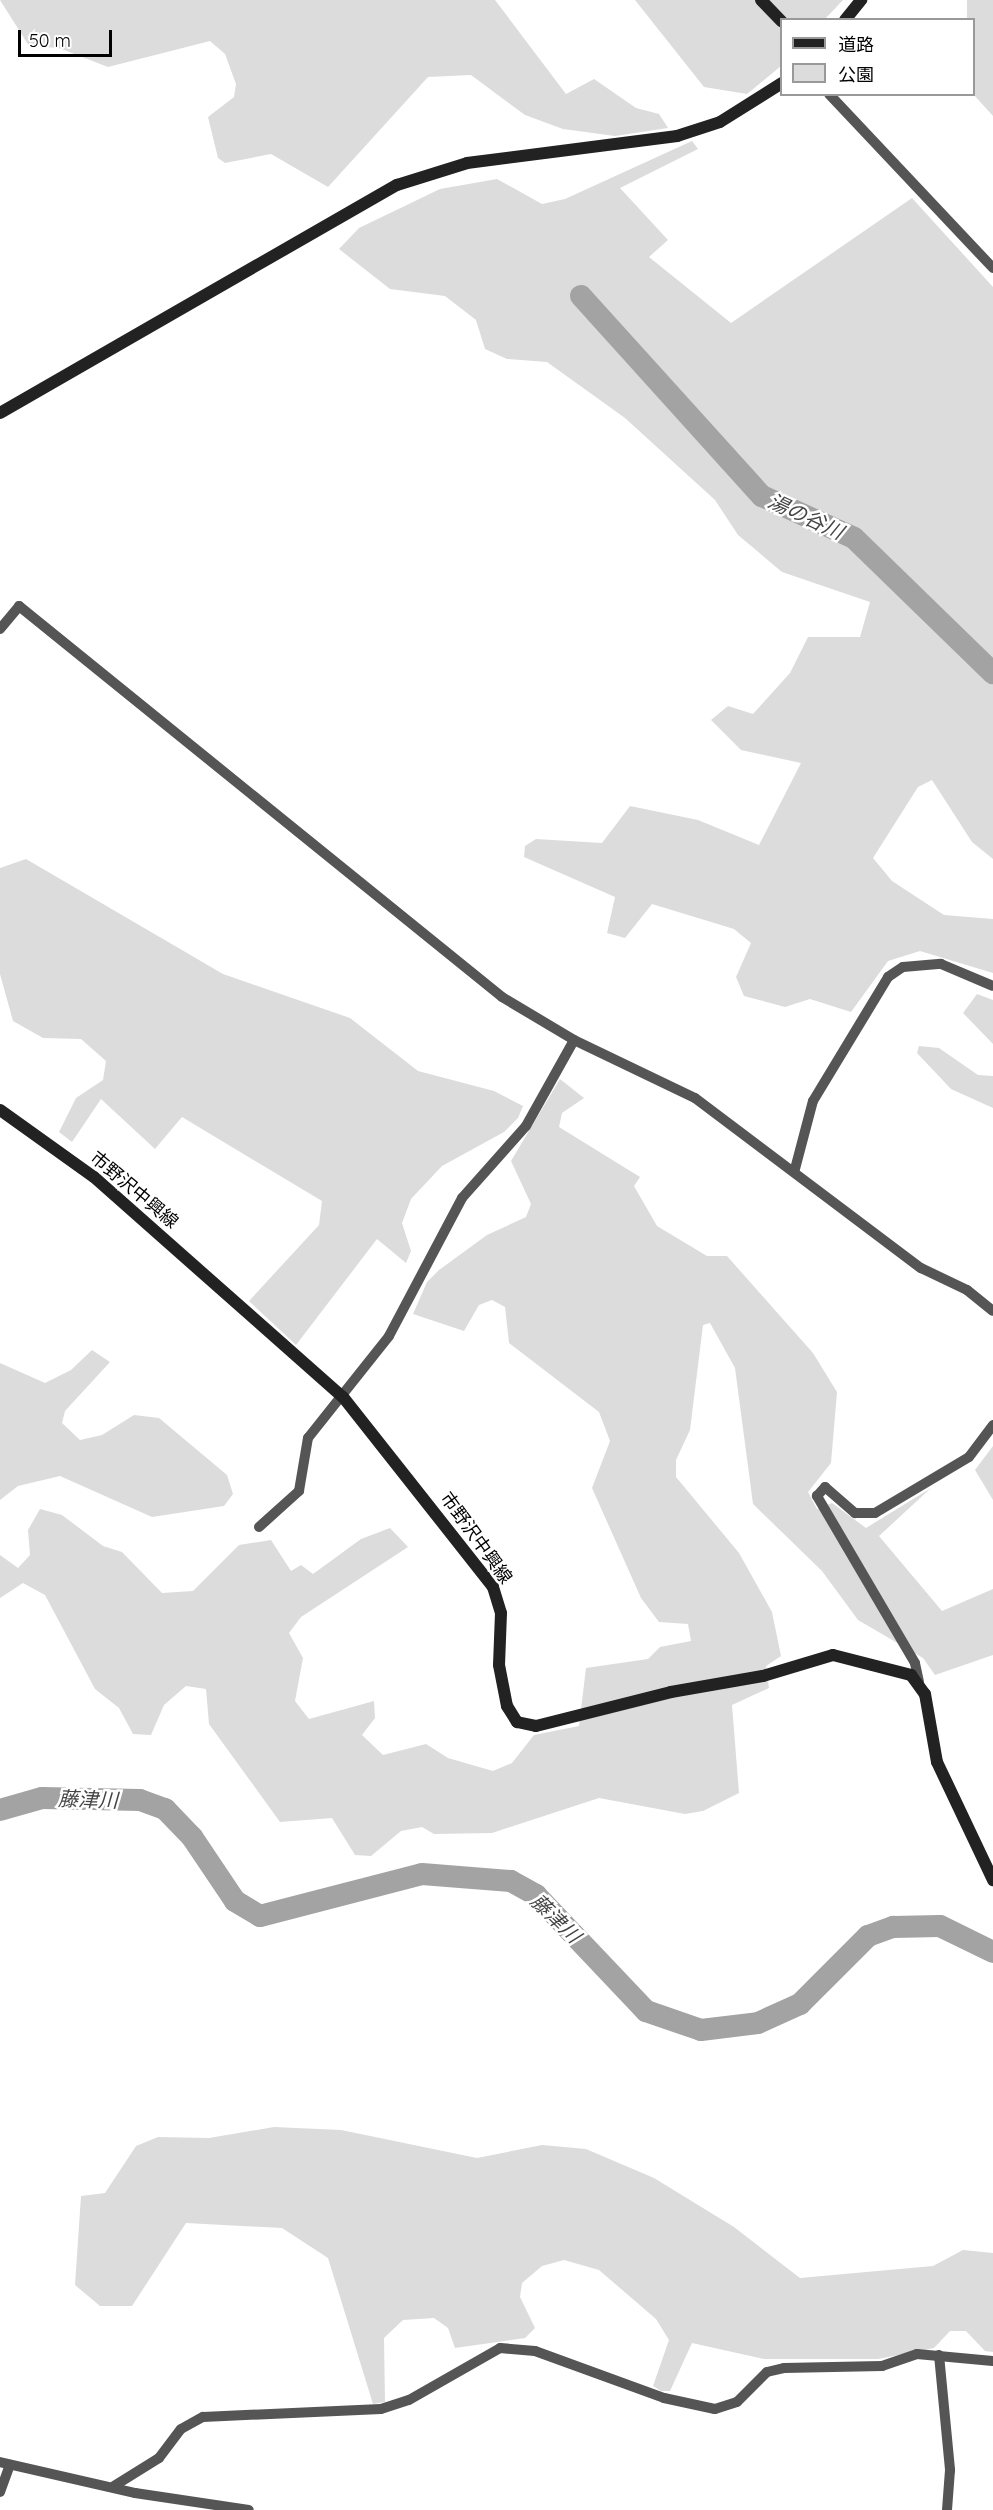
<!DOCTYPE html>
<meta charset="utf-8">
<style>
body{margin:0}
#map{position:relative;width:993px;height:2510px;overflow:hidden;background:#fff;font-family:Quicksand,"Noto Sans JP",sans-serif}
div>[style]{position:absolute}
.green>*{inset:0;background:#dcdcdc}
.river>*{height:22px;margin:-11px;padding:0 11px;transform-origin:11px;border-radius:11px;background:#a3a3a3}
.street>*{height:10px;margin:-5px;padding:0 5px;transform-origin:5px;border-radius:5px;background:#555}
.secondary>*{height:12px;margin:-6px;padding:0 6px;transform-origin:6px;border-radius:6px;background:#222}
span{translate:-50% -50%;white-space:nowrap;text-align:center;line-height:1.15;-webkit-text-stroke:5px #fff;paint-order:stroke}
.street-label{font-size:18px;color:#000}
.water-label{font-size:20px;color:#444;font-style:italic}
.legend{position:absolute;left:780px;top:18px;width:195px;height:78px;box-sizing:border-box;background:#fff;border:2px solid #999;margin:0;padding:8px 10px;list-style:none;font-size:18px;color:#000}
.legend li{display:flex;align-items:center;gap:12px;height:30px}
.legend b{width:30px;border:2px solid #999}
.scale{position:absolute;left:18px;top:30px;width:94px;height:27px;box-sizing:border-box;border:3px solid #000;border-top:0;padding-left:8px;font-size:18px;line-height:21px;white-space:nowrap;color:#000;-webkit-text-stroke:4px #fff;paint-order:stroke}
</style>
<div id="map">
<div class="green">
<i style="clip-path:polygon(0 0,495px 0,566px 94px,594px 79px,636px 108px,659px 114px,668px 128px,615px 136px,563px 129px,525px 115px,471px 75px,428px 77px,328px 187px,271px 154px,225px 163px,218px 158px,208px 117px,234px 97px,236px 84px,225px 54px,210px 41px,108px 67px,59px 48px,29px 46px)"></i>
<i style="clip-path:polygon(635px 0,843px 0,825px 19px,782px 20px,781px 66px,747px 94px,704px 87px)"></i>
<i style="clip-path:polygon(967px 0,993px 0,993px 116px,973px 94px,974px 20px,967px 19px)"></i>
<i style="clip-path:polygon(692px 141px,698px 149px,620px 188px,668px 240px,649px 257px,731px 323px,912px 198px,993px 287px,993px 859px,972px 842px,932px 780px,918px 787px,873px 858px,892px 881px,944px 915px,993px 919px,993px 973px,920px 951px,888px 961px,851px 1012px,810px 999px,785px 1007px,744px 996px,736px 977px,751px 943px,734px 929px,652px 904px,625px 938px,607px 933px,615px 897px,524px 857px,525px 846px,536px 839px,602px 843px,630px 806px,698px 820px,759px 845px,801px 763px,741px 750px,711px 720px,728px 706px,753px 714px,790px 673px,808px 637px,860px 637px,870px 602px,782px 572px,738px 535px,715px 500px,625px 418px,547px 362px,507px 359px,485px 349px,476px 320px,445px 296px,390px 289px,339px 249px,359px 228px,440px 189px,497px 179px,542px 204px,565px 199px)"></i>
<i style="clip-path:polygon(26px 859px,223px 974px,350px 1018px,418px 1071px,494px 1091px,523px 1106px,518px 1118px,504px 1132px,442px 1166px,411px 1199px,402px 1223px,411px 1251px,406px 1263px,377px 1239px,296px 1345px,249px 1301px,319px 1225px,322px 1201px,182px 1117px,155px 1149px,101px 1099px,72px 1142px,59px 1132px,76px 1098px,103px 1080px,106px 1061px,81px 1039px,43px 1038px,13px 1021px,0 974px,0 868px)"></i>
<i style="clip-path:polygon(977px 994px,993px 1000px,993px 1044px,963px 1013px)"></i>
<i style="clip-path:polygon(919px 1046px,939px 1048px,978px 1075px,993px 1076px,993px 1108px,951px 1089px,917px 1053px)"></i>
<i style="clip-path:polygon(560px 1079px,584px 1098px,562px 1113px,559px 1127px,640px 1177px,634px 1186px,657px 1226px,707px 1256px,727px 1256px,813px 1353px,837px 1392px,831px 1463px,808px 1492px,817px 1509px,832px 1503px,866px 1528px,931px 1488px,879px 1536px,942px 1611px,993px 1589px,993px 1655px,935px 1675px,923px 1658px,858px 1620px,822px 1571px,753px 1504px,735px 1368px,710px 1323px,703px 1325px,690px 1430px,676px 1460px,676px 1477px,739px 1553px,772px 1612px,781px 1656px,766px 1666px,769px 1688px,732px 1705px,739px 1793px,703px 1811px,685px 1814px,599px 1798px,492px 1833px,434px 1834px,422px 1827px,401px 1831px,371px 1856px,355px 1855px,332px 1818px,280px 1822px,209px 1724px,206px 1689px,186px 1686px,164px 1705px,151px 1735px,133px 1734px,119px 1708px,95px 1689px,45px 1595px,23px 1583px,0 1598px,0 1555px,18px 1568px,30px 1555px,28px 1530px,40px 1509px,62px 1515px,103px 1546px,122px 1552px,162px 1593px,193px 1591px,239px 1545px,271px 1540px,291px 1571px,301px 1565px,313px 1574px,361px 1539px,390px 1528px,408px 1547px,301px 1617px,289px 1633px,303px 1658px,295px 1701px,309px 1719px,374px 1701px,375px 1718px,362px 1735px,383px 1755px,426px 1744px,448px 1758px,493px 1771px,512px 1763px,534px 1735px,579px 1726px,586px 1668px,648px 1659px,660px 1647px,691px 1641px,688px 1624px,659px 1622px,641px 1598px,592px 1488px,610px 1441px,599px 1412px,509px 1343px,505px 1307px,492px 1300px,479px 1305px,464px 1331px,413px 1314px,427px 1282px,439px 1270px,487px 1235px,526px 1217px,531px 1204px,511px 1161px)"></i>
<i style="clip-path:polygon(92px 1350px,110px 1362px,65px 1411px,62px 1423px,80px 1440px,102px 1435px,134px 1415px,159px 1418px,227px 1475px,233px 1494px,224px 1506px,152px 1517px,60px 1476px,18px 1486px,0 1500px,0 1363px,45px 1383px,71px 1370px)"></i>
<i style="clip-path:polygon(993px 1446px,993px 1500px,975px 1470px)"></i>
<i style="clip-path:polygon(274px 2127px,341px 2130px,477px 2158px,542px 2145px,586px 2149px,654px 2178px,734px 2227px,800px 2278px,933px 2266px,963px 2250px,993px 2253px,993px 2352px,985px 2351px,966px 2331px,950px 2331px,934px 2348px,878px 2359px,764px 2359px,692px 2343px,670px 2391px,661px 2391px,653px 2386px,669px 2340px,656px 2319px,599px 2270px,564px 2260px,542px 2266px,522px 2283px,520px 2297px,535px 2328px,525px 2338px,455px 2348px,448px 2328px,434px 2318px,403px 2320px,384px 2338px,385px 2402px,373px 2404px,328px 2258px,282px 2228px,186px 2223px,132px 2306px,100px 2306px,75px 2285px,81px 2196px,105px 2193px,136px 2146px,158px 2137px,209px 2138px)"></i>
</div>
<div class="river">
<i style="left:581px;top:296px;width:270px;rotate:47.9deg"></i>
<i style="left:762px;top:496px;width:101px;rotate:24.5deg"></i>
<i style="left:854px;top:538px;width:194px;rotate:44.2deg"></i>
<i style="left:0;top:1810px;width:44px;rotate:-15.9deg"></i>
<i style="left:42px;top:1798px;width:98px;rotate:1.2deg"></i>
<i style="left:140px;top:1800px;width:27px;rotate:20deg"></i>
<i style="left:165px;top:1809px;width:39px;rotate:46deg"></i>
<i style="left:192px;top:1837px;width:77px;rotate:56.1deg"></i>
<i style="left:235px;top:1901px;width:29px;rotate:31deg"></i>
<i style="left:260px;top:1916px;width:167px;rotate:-14.5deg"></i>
<i style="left:422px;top:1874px;width:89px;rotate:4.5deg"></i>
<i style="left:511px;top:1881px;width:29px;rotate:29deg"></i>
<i style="left:536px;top:1895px;width:160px;rotate:46.5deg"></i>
<i style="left:646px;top:2011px;width:58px;rotate:19.1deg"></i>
<i style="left:701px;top:2030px;width:57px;rotate:-7deg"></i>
<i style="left:758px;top:2023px;width:46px;rotate:-24.3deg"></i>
<i style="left:800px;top:2004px;width:96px;rotate:-45deg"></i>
<i style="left:868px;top:1936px;width:27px;rotate:-20deg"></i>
<i style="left:893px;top:1927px;width:47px;rotate:-1.2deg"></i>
<i style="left:940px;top:1926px;width:59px;rotate:26.1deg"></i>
</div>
<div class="street">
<i style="left:829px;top:94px;width:239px;rotate:46.7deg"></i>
<i style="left:0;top:629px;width:30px;rotate:-50deg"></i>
<i style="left:19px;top:606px;width:621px;rotate:38.99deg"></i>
<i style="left:502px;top:997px;width:84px;rotate:30.8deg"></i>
<i style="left:574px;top:1040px;width:134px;rotate:25.6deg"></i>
<i style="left:695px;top:1098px;width:283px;rotate:37deg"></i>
<i style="left:921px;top:1268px;width:51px;rotate:25.6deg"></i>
<i style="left:967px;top:1290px;width:33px;rotate:39deg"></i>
<i style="left:795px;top:1169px;width:70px;rotate:-75.2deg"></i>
<i style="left:813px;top:1101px;width:145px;rotate:-58.8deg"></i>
<i style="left:888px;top:977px;width:18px;rotate:-34deg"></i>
<i style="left:903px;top:967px;width:38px;rotate:-5deg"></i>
<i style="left:941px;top:964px;width:56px;rotate:22.9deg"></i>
<i style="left:259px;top:1527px;width:54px;rotate:-42deg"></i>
<i style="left:299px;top:1491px;width:54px;rotate:-80.4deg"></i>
<i style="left:308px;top:1438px;width:130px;rotate:-51.5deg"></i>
<i style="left:389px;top:1336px;width:156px;rotate:-62.1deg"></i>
<i style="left:462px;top:1198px;width:96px;rotate:-48.4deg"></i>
<i style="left:526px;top:1126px;width:98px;rotate:-60.8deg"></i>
<i style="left:919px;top:1682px;width:19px;rotate:-102deg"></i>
<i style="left:915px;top:1663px;width:194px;rotate:-120.4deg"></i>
<i style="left:817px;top:1496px;width:12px;rotate:-48deg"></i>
<i style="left:825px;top:1487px;width:40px;rotate:41deg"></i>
<i style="left:855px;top:1513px;width:20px"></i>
<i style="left:875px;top:1513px;width:109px;rotate:-30.8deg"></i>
<i style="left:969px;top:1457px;width:40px;rotate:-53deg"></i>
<i style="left:939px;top:2355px;width:116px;rotate:84.5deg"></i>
<i style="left:950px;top:2470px;width:40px;rotate:94.3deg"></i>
<i style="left:0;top:2462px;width:139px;rotate:12.9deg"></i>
<i style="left:135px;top:2493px;width:115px;rotate:8.5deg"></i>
<i style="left:114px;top:2486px;width:53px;rotate:-31.9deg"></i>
<i style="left:159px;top:2458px;width:36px;rotate:-53deg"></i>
<i style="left:181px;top:2429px;width:25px;rotate:-29deg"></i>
<i style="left:203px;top:2417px;width:178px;rotate:-2.6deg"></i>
<i style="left:381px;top:2409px;width:29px;rotate:-18deg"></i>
<i style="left:409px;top:2400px;width:105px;rotate:-29.7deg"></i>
<i style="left:500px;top:2348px;width:35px;rotate:5deg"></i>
<i style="left:535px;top:2351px;width:137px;rotate:20deg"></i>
<i style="left:664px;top:2398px;width:52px;rotate:12.2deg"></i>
<i style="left:715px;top:2409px;width:23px;rotate:-18deg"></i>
<i style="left:737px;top:2402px;width:42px;rotate:-45deg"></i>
<i style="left:767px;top:2372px;width:17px;rotate:-13deg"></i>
<i style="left:784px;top:2368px;width:98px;rotate:-1.2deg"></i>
<i style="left:882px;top:2366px;width:37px;rotate:-19deg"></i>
<i style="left:917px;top:2354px;width:76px;rotate:5.3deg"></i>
<i style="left:0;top:2492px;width:29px;rotate:-70deg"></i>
</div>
<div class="secondary">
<i style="left:761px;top:0;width:30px;rotate:46deg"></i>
<i style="left:845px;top:20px;width:26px;rotate:-51deg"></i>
<i style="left:0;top:413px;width:458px;rotate:-29.9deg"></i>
<i style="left:397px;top:185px;width:73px;rotate:-17.4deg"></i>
<i style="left:467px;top:163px;width:212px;rotate:-7.3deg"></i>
<i style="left:677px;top:136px;width:45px;rotate:-18deg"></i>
<i style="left:720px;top:122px;width:73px;rotate:-32.2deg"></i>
<i style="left:0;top:1110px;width:115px;rotate:35.5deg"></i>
<i style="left:94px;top:1177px;width:332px;rotate:41.5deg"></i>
<i style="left:343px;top:1397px;width:242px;rotate:51.7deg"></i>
<i style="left:493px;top:1587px;width:27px;rotate:73deg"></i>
<i style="left:501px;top:1613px;width:52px;rotate:92.2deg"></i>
<i style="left:499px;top:1665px;width:42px;rotate:79deg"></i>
<i style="left:507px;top:1706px;width:19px;rotate:58deg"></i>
<i style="left:517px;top:1722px;width:19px;rotate:12deg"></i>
<i style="left:536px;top:1726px;width:139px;rotate:-14.1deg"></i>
<i style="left:671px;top:1692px;width:93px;rotate:-9.9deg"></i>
<i style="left:763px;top:1676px;width:73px;rotate:-16.7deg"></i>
<i style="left:833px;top:1655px;width:81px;rotate:14.4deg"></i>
<i style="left:911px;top:1675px;width:24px;rotate:54deg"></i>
<i style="left:925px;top:1694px;width:69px;rotate:80deg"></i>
<i style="left:937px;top:1762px;width:131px;rotate:64.6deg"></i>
</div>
<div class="street-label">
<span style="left:134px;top:1190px;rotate:40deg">市野沢中興線</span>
<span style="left:476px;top:1538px;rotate:54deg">市野沢中興線</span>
</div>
<div class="water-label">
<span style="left:806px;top:516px;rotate:25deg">湯の谷川</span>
<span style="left:88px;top:1799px;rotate:2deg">藤津川</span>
<span style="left:556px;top:1918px;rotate:44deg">藤津川</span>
</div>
<ul class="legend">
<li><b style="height:8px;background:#222"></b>道路</li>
<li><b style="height:16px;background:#dcdcdc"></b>公園</li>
</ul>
<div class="scale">50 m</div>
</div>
